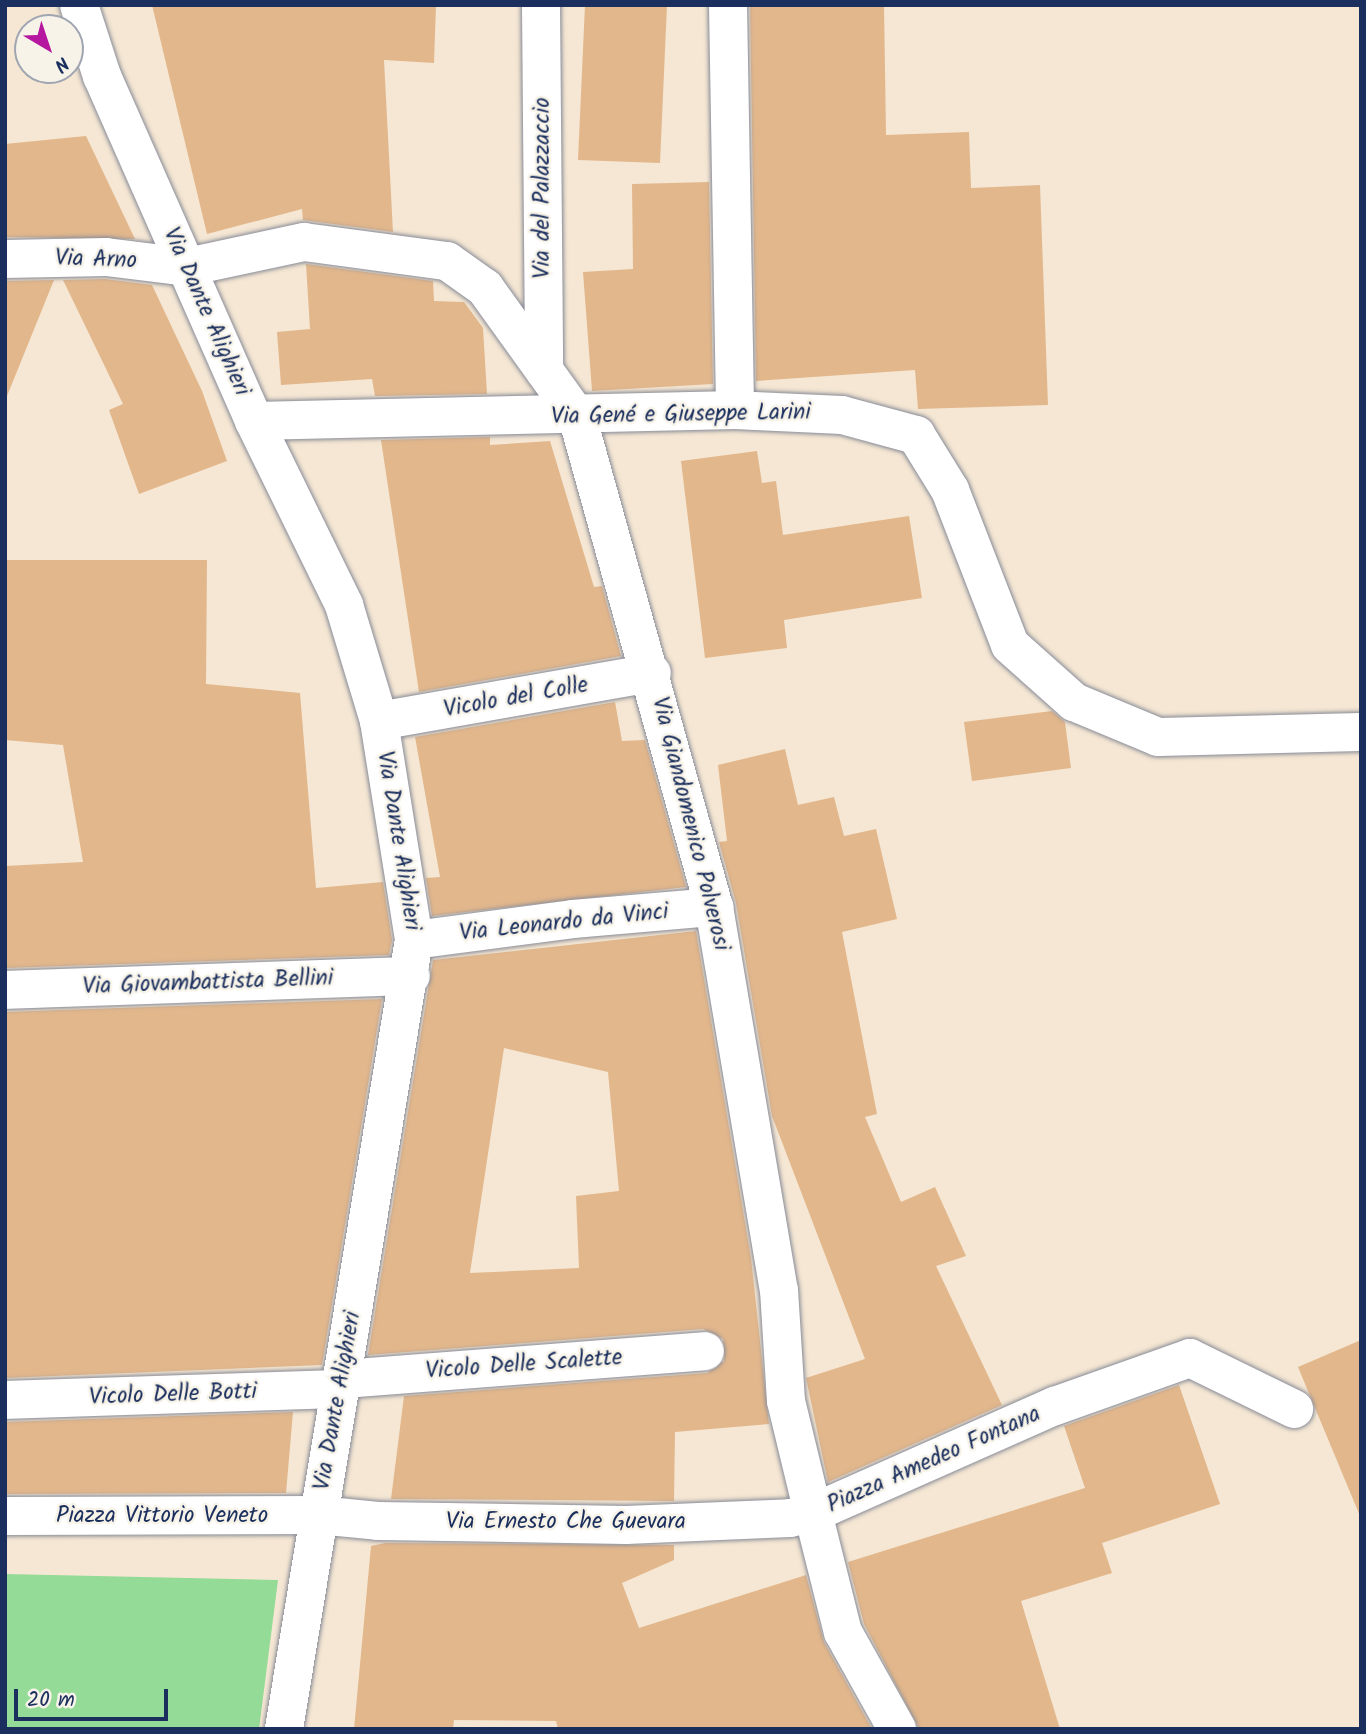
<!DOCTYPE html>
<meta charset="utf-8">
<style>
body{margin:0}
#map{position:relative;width:1366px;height:1734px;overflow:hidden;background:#f5e7d3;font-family:Kalam,sans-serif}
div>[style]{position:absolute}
.green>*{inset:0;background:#93db96}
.building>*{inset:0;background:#e2b78c}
.roads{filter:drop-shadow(0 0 2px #888b98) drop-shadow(0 0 2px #888b98)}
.minor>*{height:38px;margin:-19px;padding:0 19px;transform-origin:19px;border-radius:19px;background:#fff}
.major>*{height:38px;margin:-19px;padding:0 19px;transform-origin:19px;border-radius:19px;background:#fff}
span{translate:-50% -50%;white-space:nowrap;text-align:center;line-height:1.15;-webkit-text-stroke:5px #f7f3e8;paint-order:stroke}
.street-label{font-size:23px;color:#1b2f5e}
.frame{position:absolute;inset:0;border:7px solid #1b2f5e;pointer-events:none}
.north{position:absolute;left:14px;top:14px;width:70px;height:70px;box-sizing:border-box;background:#f7f3e8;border:2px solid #9fa5b1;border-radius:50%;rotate:141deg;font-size:19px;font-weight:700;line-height:28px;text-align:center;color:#1b2f5e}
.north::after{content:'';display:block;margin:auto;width:24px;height:32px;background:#b5179e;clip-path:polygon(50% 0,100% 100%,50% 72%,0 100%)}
.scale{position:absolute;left:14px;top:1689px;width:154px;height:32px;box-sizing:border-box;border:4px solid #1b2f5e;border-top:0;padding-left:9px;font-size:21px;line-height:24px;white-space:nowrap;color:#1b2f5e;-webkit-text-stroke:5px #f7f3e8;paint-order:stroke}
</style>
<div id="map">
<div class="green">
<i style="clip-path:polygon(5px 1574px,278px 1580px,259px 1729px,5px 1729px)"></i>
</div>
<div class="building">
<i style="clip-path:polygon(152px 5px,436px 5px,434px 63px,384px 60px,393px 232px,303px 220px,302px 209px,207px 234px)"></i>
<i style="clip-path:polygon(585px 5px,667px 5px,660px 163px,578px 160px)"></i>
<i style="clip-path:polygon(750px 5px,884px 5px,886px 135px,969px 132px,971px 188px,1040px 185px,1048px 405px,918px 409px,915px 370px,756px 381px)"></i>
<i style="clip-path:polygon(86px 136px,135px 239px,5px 237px,5px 144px)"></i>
<i style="clip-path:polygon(709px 182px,713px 384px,592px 391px,583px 272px,633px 269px,632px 184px)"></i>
<i style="clip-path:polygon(306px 264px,433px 281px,434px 301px,464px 302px,483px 328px,487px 394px,375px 396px,372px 379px,281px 385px,277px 332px,310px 329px)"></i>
<i style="clip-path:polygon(105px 279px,152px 285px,202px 391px,227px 461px,139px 494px,109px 410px,123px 404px,63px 280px)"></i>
<i style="clip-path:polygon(54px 280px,7px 396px,5px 396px,5px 281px)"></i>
<i style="clip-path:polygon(490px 437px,490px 445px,550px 441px,594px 587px,602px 586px,621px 656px,419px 692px,381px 440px)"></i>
<i style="clip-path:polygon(757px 451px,762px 483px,776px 481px,783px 535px,909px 516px,922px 598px,784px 620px,787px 648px,705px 658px,681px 461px)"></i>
<i style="clip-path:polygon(5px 560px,207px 560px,206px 684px,300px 693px,316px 888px,383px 882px,392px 940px,389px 955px,5px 968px,5px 866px,83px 862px,63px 745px,5px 740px)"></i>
<i style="clip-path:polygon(615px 702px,622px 741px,645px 740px,686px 887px,432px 916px,426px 878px,440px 877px,415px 737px)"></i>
<i style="clip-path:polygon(1052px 711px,1065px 722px,1071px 768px,972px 781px,964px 722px)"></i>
<i style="clip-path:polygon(785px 749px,798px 805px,834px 797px,844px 836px,876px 829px,897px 919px,842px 932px,877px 1114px,865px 1117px,901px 1202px,935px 1187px,966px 1256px,936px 1266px,1002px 1405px,828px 1482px,806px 1378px,865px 1359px,772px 1116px,736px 903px,719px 842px,727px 841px,718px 765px)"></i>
<i style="clip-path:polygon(evenodd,696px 931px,751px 1258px,769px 1424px,675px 1432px,674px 1501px,391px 1499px,404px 1396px,707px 1373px,724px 1361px,723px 1339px,703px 1329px,368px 1355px,433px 960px,696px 931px,504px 1048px,608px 1072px,619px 1191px,576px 1196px,579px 1268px,470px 1273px,504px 1048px)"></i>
<i style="clip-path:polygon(382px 999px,322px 1365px,5px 1378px,5px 1012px)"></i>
<i style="clip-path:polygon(1361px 1340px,1361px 1516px,1360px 1516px,1298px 1367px)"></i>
<i style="clip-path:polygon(1179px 1385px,1220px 1504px,1102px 1543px,1112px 1573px,1021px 1601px,1060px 1729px,919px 1729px,864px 1624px,848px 1562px,1085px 1488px,1064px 1426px)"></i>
<i style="clip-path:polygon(293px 1412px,286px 1493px,5px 1494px,5px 1422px)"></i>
<i style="clip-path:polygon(385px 1543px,674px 1545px,674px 1560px,622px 1583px,639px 1628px,806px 1575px,824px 1642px,872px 1729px,558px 1729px,556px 1721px,454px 1720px,453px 1729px,354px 1729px,371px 1546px)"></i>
</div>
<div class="roads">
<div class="minor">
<i style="left:541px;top:5px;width:365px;rotate:89.5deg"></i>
<i style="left:728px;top:5px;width:405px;rotate:89deg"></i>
<i style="left:5px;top:259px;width:101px;rotate:-1.1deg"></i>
<i style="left:106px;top:257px;width:82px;rotate:7deg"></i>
<i style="left:187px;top:267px;width:120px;rotate:-12.1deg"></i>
<i style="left:304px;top:242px;width:144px;rotate:7.6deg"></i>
<i style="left:447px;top:261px;width:47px;rotate:35.4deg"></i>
<i style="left:485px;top:288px;width:158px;rotate:54.3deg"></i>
<i style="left:577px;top:416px;width:510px;rotate:74.41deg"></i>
<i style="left:714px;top:907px;width:388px;rotate:80.4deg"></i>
<i style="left:779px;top:1290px;width:111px;rotate:86.4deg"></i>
<i style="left:786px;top:1401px;width:115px;rotate:76.4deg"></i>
<i style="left:813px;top:1513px;width:123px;rotate:75.9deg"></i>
<i style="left:843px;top:1632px;width:111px;rotate:60.9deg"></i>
<i style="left:254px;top:421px;width:481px;rotate:-1.3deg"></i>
<i style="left:735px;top:410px;width:107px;rotate:2.7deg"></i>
<i style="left:842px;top:415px;width:77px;rotate:15.1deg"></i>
<i style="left:916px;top:435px;width:65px;rotate:58.3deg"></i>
<i style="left:950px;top:490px;width:166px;rotate:68.8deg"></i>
<i style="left:1010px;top:645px;width:86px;rotate:41.7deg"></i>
<i style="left:1074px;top:702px;width:91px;rotate:22.6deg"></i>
<i style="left:1158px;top:737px;width:203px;rotate:-1.4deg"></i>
<i style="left:379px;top:721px;width:277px;rotate:-10deg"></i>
<i style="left:414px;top:940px;width:160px;rotate:-7.5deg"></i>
<i style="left:573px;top:919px;width:142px;rotate:-4.9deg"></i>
<i style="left:5px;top:990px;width:406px;rotate:-2deg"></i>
<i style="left:343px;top:1379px;width:363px;rotate:-4.4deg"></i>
<i style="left:5px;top:1400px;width:336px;rotate:-1.9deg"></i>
<i style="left:5px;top:1516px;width:313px;rotate:-0.2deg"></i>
<i style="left:318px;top:1515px;width:60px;rotate:5.7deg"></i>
<i style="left:378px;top:1521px;width:248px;rotate:0.9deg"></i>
<i style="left:626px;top:1525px;width:164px;rotate:-2.4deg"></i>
<i style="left:790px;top:1518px;width:24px;rotate:-12deg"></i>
<i style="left:813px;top:1513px;width:265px;rotate:-23.9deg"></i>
<i style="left:1055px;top:1406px;width:143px;rotate:-19.6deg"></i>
<i style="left:1190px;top:1358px;width:116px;rotate:26.1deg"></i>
</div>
<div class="major">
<i style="left:79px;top:5px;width:75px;rotate:72.1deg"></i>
<i style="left:102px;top:76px;width:377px;rotate:66.2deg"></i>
<i style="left:254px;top:421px;width:205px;rotate:63.9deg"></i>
<i style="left:344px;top:605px;width:121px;rotate:73.2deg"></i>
<i style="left:379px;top:721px;width:222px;rotate:80.9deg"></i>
<i style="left:414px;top:940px;width:800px;rotate:99.36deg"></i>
</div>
</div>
<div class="street-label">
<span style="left:543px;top:188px;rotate:-90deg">Via del Palazzaccio</span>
<span style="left:96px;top:260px;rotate:2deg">Via Arno</span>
<span style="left:206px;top:312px;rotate:66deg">Via Dante Alighieri</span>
<span style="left:681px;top:415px;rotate:-1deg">Via Gené e Giuseppe Larini</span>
<span style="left:516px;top:698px;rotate:-10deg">Vicolo del Colle</span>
<span style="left:690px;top:824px;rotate:76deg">Via Giandomenico Polverosi</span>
<span style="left:398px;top:841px;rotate:81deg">Via Dante Alighieri</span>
<span style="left:564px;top:923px;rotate:-6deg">Via Leonardo da Vinci</span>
<span style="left:208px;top:983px;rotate:-2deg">Via Giovambattista Bellini</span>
<span style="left:524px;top:1365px;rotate:-4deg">Vicolo Delle Scalette</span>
<span style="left:173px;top:1395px;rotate:-2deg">Vicolo Delle Botti</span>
<span style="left:338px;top:1401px;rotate:-80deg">Via Dante Alighieri</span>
<span style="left:934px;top:1460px;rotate:-24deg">Piazza Amedeo Fontana</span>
<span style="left:162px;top:1516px">Piazza Vittorio Veneto</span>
<span style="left:566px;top:1522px">Via Ernesto Che Guevara</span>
</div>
<div class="frame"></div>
<div class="north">N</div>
<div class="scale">20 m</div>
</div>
